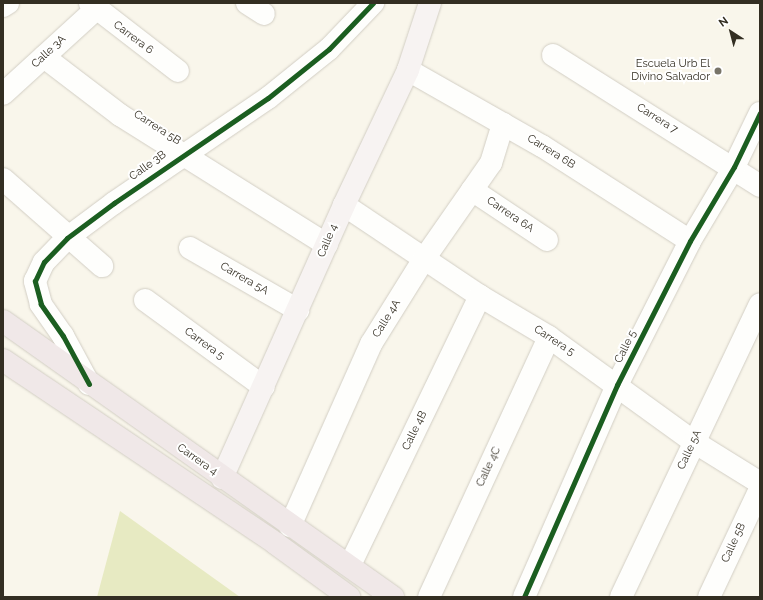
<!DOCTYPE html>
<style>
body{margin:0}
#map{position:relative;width:763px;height:600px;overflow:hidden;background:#f9f6eb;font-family:Raleway,sans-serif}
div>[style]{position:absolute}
.green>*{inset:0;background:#e7eac2}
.roads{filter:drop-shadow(0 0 1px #d2cec4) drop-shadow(0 0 1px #d2cec4)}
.street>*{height:22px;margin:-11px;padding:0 11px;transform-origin:11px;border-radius:11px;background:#fefefc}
.secondary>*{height:22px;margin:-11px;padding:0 11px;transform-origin:11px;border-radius:11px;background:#f7f3f2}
.primary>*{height:22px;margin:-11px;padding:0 11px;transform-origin:11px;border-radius:11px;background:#f0e8e8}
.cycleway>*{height:5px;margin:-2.5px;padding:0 2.5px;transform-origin:2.5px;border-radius:2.5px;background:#1b5e20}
.dots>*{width:11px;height:11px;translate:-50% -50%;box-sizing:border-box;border:2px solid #fff;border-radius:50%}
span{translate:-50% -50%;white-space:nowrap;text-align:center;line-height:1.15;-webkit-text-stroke:4px #fff;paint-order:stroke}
.street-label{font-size:11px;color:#332e22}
.poi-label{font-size:11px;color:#332e22}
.right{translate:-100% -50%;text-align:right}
.frame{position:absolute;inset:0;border:4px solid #332e22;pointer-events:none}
.north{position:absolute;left:711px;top:12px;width:40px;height:40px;-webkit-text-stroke:3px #fff;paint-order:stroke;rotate:324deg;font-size:11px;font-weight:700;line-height:16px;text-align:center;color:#332e22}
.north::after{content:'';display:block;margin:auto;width:14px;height:18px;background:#332e22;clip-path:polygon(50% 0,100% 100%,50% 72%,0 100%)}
</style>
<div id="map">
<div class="green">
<i style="clip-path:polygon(120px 511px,240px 597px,97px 597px)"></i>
</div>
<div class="roads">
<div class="street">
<i style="left:90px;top:3px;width:111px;rotate:37.7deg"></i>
<i style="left:247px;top:3px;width:20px;rotate:33deg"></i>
<i style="left:3px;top:6px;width:6px;rotate:-31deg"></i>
<i style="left:553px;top:55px;width:245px;rotate:32.3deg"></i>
<i style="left:44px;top:57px;width:96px;rotate:37.3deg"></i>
<i style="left:120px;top:115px;width:244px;rotate:32.1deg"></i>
<i style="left:408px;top:70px;width:154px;rotate:29.6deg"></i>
<i style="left:542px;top:146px;width:176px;rotate:32.7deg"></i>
<i style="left:3px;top:94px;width:126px;rotate:-42.4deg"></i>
<i style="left:3px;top:179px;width:132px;rotate:41.3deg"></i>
<i style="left:472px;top:190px;width:90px;rotate:33.7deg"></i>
<i style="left:344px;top:205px;width:164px;rotate:33.8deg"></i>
<i style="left:480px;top:296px;width:80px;rotate:30.7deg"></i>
<i style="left:549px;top:337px;width:179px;rotate:35.9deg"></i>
<i style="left:694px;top:442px;width:78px;rotate:31.8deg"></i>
<i style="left:190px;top:248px;width:125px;rotate:29.9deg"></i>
<i style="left:145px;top:300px;width:147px;rotate:36.2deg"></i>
<i style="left:89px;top:384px;width:55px;rotate:-118.4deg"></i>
<i style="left:63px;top:336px;width:39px;rotate:-125deg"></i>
<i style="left:41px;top:304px;width:24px;rotate:-105deg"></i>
<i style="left:35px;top:281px;width:21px;rotate:-65deg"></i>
<i style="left:44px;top:262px;width:33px;rotate:-46deg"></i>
<i style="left:67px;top:238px;width:59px;rotate:-36.7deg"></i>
<i style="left:114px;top:203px;width:186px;rotate:-34.3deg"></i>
<i style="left:268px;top:98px;width:78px;rotate:-38.8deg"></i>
<i style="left:329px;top:49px;width:64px;rotate:-46.3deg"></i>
<i style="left:290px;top:526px;width:199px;rotate:-66deg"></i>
<i style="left:371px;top:344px;width:100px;rotate:-58.1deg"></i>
<i style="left:424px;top:259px;width:117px;rotate:-55.1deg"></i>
<i style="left:491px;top:163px;width:41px;rotate:-72.9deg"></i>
<i style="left:350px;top:565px;width:299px;rotate:-64.2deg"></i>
<i style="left:429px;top:597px;width:286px;rotate:-65.2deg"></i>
<i style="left:524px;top:597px;width:232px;rotate:-66.3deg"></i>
<i style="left:617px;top:385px;width:161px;rotate:-63.1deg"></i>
<i style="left:690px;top:241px;width:86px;rotate:-59.3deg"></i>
<i style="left:734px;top:167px;width:60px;rotate:-64.3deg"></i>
<i style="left:621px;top:597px;width:324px;rotate:-64.6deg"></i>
<i style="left:709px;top:597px;width:119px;rotate:-64.7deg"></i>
</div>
<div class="secondary">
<i style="left:222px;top:478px;width:299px;rotate:-65.9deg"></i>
<i style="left:344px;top:205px;width:149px;rotate:-64.6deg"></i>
<i style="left:408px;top:70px;width:71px;rotate:-71.8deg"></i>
</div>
<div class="primary">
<i style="left:3px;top:321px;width:478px;rotate:35.3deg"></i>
<i style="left:3px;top:360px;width:328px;rotate:33.9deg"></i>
<i style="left:275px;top:543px;width:92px;rotate:36.1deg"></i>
</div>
</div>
<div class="cycleway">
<i style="left:89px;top:384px;width:55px;rotate:-118.4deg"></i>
<i style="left:63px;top:336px;width:39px;rotate:-125deg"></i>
<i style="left:41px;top:304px;width:24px;rotate:-105deg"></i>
<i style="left:35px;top:281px;width:21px;rotate:-65deg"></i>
<i style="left:44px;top:262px;width:33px;rotate:-46deg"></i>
<i style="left:67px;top:238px;width:59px;rotate:-36.7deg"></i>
<i style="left:114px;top:203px;width:186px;rotate:-34.3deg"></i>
<i style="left:268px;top:98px;width:78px;rotate:-38.8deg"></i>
<i style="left:329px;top:49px;width:64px;rotate:-46.3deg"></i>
<i style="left:524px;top:597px;width:232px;rotate:-66.3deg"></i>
<i style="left:617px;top:385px;width:161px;rotate:-63.1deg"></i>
<i style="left:690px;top:241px;width:86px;rotate:-59.3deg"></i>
<i style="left:734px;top:167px;width:60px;rotate:-64.3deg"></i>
</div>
<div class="dots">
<i style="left:718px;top:71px;background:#787468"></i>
</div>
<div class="street-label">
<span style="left:133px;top:38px;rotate:37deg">Carrera 6</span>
<span style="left:49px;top:52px;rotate:-43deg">Calle 3A</span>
<span style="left:657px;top:119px;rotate:32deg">Carrera 7</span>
<span style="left:157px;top:128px;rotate:33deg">Carrera 5B</span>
<span style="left:551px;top:152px;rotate:32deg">Carrera 6B</span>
<span style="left:148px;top:166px;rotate:-36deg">Calle 3B</span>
<span style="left:510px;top:215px;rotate:34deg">Carrera 6A</span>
<span style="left:328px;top:241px;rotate:-67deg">Calle 4</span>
<span style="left:244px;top:279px;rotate:30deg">Carrera 5A</span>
<span style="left:387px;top:319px;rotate:-58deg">Calle 4A</span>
<span style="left:554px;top:341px;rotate:33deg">Carrera 5</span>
<span style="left:204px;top:344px;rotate:36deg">Carrera 5</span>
<span style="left:626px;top:347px;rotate:-63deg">Calle 5</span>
<span style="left:415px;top:431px;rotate:-64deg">Calle 4B</span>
<span style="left:690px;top:450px;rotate:-65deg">Calle 5A</span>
<span style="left:197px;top:460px;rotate:35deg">Carrera 4</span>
<span style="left:489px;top:467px;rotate:-65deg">Calle 4C</span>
<span style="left:734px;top:543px;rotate:-65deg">Calle 5B</span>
</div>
<div class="poi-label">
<span class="right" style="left:710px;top:71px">Escuela Urb El<br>Divino Salvador</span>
</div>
<div class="frame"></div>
<div class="north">N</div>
</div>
